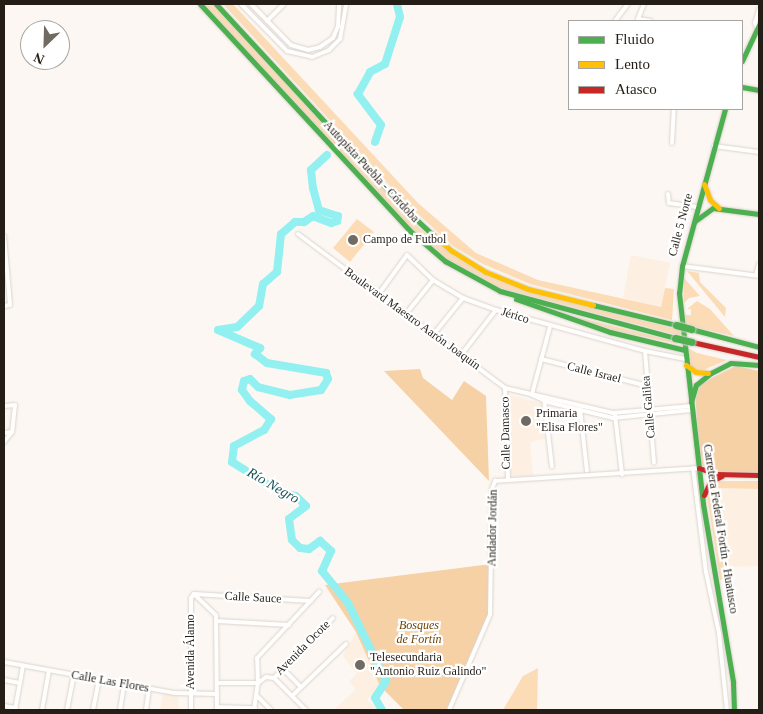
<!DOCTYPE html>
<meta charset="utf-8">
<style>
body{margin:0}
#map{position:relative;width:763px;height:714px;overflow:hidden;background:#fcf7f2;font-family:"Times New Roman",serif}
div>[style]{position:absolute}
.built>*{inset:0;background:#fdf0e2}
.green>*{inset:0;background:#fcdcb7}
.forest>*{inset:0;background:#f6d1a6}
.river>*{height:8px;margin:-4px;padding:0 4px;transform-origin:4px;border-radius:4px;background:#92f0f1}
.roads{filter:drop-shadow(0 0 1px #dad4ce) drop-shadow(0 0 1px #dad4ce)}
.street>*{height:4px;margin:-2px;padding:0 2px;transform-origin:2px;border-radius:2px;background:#fffefd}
.fast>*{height:5px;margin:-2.5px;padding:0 2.5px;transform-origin:2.5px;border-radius:2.5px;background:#4caf50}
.slow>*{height:5px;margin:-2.5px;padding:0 2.5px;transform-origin:2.5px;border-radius:2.5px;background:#ffc107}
.jam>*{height:5px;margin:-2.5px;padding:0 2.5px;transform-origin:2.5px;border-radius:2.5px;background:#c62828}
.bridges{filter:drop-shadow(0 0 1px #dad4ce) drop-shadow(0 0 1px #dad4ce)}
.fast-bridge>*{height:7px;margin:-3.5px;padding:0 3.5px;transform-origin:3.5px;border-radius:3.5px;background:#4caf50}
.dots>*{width:14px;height:14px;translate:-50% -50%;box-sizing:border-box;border:2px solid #fff;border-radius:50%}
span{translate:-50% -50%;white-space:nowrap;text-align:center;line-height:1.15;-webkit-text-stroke:4.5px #fff;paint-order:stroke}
.street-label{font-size:12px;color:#241e16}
.poi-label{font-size:12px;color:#241e16}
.left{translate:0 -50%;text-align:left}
.park-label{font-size:12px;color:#6c4305;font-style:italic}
.water-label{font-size:14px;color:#175354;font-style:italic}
.frame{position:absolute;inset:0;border:5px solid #241e16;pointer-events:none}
.legend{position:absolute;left:568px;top:20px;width:175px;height:90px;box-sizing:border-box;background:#fff;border:1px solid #a7a5a2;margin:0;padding:6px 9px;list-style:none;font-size:15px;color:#241e16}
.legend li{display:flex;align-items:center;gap:10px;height:25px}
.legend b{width:25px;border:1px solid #a7a5a2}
.north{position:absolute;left:20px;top:20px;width:50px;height:50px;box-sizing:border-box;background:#fff;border:1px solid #a7a5a2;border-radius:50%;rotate:204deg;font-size:14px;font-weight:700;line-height:20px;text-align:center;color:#241e16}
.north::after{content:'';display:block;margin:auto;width:18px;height:22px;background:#706a63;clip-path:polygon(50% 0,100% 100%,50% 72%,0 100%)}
</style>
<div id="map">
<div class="built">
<i style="clip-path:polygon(631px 255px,670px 263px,661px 307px,623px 298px)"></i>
<i style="clip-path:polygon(510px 395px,541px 403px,545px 439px,530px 442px,533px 476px,511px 476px)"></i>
<i style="clip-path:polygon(714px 488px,759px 489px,759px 566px,725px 567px)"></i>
<i style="clip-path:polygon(356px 632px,380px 686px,367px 700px,379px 710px,334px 710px,356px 689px,349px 681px,357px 674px,343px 656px)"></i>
<i style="clip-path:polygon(163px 693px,178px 695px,179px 710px,160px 710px)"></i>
</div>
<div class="green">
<i style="clip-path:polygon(204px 4px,213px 4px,418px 227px,451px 254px,487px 276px,517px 288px,680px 330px,681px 336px,500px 288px,447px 259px,413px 230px)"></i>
<i style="clip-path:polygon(223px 4px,233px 4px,418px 203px,476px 253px,538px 280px,661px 307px,665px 288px,674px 289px,672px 320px,530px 284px,483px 264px,453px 246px,408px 205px)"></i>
<i style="clip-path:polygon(357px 219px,374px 232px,350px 262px,333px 248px)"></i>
<i style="clip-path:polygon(687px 271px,699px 273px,700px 282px,726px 308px,725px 317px)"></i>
<i style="clip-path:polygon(684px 278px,700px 296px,689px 298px,684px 303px)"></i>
<i style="clip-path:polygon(697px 301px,710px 309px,734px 336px,686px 325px,685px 315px,691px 315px,691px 309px,687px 309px)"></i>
<i style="clip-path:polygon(565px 314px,677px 342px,678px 344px,613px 330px)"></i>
<i style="clip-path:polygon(688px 348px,697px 353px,727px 360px,701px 371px,690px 366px)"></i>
<i style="clip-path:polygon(716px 481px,759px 481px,759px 489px,714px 488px,728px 577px,720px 580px,707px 495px)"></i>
<i style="clip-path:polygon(538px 668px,537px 710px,503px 710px,523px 676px)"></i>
</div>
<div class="forest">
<i style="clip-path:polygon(736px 366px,759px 371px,759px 473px,715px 472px,703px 466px,700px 461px,695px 391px,704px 382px)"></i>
<i style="clip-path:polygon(420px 369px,423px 378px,452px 400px,464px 381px,486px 396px,489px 481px,384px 371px)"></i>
<i style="clip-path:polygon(491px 564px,490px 615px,449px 710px,404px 710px,380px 686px,356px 632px,325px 585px)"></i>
</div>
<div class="river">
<i style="left:375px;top:142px;width:18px;rotate:-71deg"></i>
<i style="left:381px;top:125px;width:39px;rotate:-127deg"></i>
<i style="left:358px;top:94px;width:25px;rotate:-61deg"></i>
<i style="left:370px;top:72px;width:17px;rotate:-28deg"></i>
<i style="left:385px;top:64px;width:49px;rotate:-72.3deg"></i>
<i style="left:400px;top:17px;width:13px;rotate:-103deg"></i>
<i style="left:327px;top:155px;width:22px;rotate:137deg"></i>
<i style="left:311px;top:170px;width:18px;rotate:84deg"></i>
<i style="left:313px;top:188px;width:23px;rotate:75deg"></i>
<i style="left:319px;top:210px;width:20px;rotate:18deg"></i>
<i style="left:338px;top:216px;width:5px;rotate:101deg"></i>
<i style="left:337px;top:221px;width:6px;rotate:162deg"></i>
<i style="left:331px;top:223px;width:19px;rotate:-159deg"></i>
<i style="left:313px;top:216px;width:11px;rotate:146deg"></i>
<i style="left:304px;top:222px;width:9px;rotate:180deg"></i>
<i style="left:295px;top:222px;width:18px;rotate:139deg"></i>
<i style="left:281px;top:234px;width:38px;rotate:96deg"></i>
<i style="left:277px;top:272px;width:18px;rotate:139deg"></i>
<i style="left:263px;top:284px;width:22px;rotate:100deg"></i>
<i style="left:259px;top:306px;width:30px;rotate:136deg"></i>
<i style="left:237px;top:327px;width:19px;rotate:171deg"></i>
<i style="left:218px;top:330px;width:46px;rotate:23.2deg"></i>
<i style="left:260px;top:348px;width:8px;rotate:130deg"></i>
<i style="left:255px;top:354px;width:15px;rotate:37deg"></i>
<i style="left:267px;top:363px;width:60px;rotate:9.6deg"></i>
<i style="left:326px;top:373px;width:6px;rotate:72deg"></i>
<i style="left:328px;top:379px;width:13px;rotate:122deg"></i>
<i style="left:321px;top:390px;width:31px;rotate:171deg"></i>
<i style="left:290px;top:395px;width:33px;rotate:-166deg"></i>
<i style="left:258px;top:387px;width:11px;rotate:-135deg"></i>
<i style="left:250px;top:379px;width:6px;rotate:162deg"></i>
<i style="left:244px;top:381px;width:9px;rotate:103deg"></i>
<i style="left:242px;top:390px;width:14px;rotate:54deg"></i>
<i style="left:250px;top:401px;width:28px;rotate:41deg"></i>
<i style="left:271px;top:419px;width:13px;rotate:122deg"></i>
<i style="left:264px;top:430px;width:34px;rotate:152deg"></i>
<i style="left:234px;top:446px;width:16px;rotate:97deg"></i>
<i style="left:232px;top:462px;width:57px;rotate:32deg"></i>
<i style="left:280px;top:492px;width:16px;rotate:14deg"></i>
<i style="left:296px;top:496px;width:14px;rotate:45deg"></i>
<i style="left:306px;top:506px;width:21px;rotate:143deg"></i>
<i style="left:289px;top:519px;width:21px;rotate:82deg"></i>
<i style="left:292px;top:540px;width:11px;rotate:45deg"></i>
<i style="left:300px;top:548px;width:9px;rotate:6deg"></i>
<i style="left:309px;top:549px;width:14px;rotate:-36deg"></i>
<i style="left:320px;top:541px;width:15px;rotate:42deg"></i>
<i style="left:331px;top:551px;width:22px;rotate:114deg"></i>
<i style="left:322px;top:571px;width:41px;rotate:50.9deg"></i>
<i style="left:348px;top:603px;width:87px;rotate:64deg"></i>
<i style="left:386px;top:681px;width:20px;rotate:123deg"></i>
<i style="left:375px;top:698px;width:14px;rotate:60deg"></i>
</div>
<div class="roads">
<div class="street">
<i style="left:241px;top:4px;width:66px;rotate:45.6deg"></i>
<i style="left:287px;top:51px;width:26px;rotate:13deg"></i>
<i style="left:312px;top:57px;width:18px;rotate:-22deg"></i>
<i style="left:329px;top:50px;width:16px;rotate:-45deg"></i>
<i style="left:340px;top:39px;width:36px;rotate:-80deg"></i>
<i style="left:251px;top:4px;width:57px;rotate:45.7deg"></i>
<i style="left:291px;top:45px;width:18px;rotate:16deg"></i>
<i style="left:308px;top:50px;width:12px;rotate:-14deg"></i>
<i style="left:320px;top:47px;width:16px;rotate:-35deg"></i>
<i style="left:333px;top:38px;width:13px;rotate:-67deg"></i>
<i style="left:338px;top:26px;width:22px;rotate:-87deg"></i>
<i style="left:644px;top:4px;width:16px;rotate:112deg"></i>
<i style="left:638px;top:19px;width:13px;rotate:9deg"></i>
<i style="left:267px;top:21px;width:24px;rotate:-45deg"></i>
<i style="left:615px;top:21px;width:21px;rotate:-53deg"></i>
<i style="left:758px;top:30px;width:8px;rotate:-113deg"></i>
<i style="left:755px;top:23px;width:14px;rotate:-73deg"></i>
<i style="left:672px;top:143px;width:34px;rotate:-87deg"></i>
<i style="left:714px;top:146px;width:45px;rotate:7.6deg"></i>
<i style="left:668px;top:194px;width:9px;rotate:84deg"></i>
<i style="left:669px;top:203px;width:28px;rotate:8deg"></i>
<i style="left:298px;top:234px;width:258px;rotate:36.6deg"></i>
<i style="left:505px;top:388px;width:111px;rotate:13deg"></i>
<i style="left:613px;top:413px;width:79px;rotate:-5.1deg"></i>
<i style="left:4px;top:236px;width:69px;rotate:85deg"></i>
<i style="left:10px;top:305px;width:6px;rotate:171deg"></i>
<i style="left:682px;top:266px;width:78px;rotate:7.4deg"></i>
<i style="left:756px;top:275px;width:11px;rotate:-75deg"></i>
<i style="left:378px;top:295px;width:49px;rotate:-54.1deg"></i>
<i style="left:407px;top:255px;width:36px;rotate:44deg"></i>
<i style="left:433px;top:280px;width:35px;rotate:31deg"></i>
<i style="left:463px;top:298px;width:35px;rotate:20deg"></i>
<i style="left:496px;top:310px;width:155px;rotate:15.4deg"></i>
<i style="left:645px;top:351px;width:41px;rotate:11.3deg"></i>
<i style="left:405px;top:315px;width:45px;rotate:-51.3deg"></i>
<i style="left:433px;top:335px;width:48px;rotate:-51deg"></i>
<i style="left:645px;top:351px;width:112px;rotate:85.4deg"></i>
<i style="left:461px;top:355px;width:57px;rotate:-52.1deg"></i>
<i style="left:541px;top:359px;width:110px;rotate:14.2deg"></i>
<i style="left:505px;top:388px;width:91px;rotate:88.1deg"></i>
<i style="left:530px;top:394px;width:20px;rotate:24deg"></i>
<i style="left:548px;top:402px;width:67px;rotate:13.8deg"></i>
<i style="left:613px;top:418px;width:79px;rotate:-5.8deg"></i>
<i style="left:532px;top:394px;width:69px;rotate:-75deg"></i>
<i style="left:544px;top:398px;width:69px;rotate:83.4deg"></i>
<i style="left:4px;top:406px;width:11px;rotate:-5deg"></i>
<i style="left:15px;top:405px;width:27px;rotate:96deg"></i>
<i style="left:12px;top:432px;width:13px;rotate:129deg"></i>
<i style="left:580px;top:409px;width:62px;rotate:83.6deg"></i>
<i style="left:615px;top:415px;width:60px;rotate:83.3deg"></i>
<i style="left:4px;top:433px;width:8px;rotate:-7deg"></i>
<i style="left:693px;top:468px;width:105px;rotate:82.9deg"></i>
<i style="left:706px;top:572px;width:62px;rotate:78deg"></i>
<i style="left:719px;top:633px;width:77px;rotate:84.1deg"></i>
<i style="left:194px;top:594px;width:30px;rotate:44deg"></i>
<i style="left:216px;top:615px;width:95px;rotate:89.4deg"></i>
<i style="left:194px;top:594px;width:117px;rotate:3.4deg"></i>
<i style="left:217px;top:621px;width:72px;rotate:3.2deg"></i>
<i style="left:4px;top:662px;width:174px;rotate:10.3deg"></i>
<i style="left:175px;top:693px;width:42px;rotate:1.4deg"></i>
<i style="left:283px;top:669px;width:25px;rotate:45deg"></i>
<i style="left:274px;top:678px;width:84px;rotate:-45.5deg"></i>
<i style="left:4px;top:680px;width:16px;rotate:11deg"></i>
<i style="left:217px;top:683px;width:41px"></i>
<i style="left:258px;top:683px;width:10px;rotate:-37deg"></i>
<i style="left:266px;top:677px;width:8px;rotate:7deg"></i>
<i style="left:274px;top:678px;width:45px;rotate:45deg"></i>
<i style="left:257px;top:696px;width:20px;rotate:45deg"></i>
<i style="left:292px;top:696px;width:75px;rotate:-43.9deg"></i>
<i style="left:4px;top:706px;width:12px;rotate:9deg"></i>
<i style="left:217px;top:707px;width:38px;rotate:2deg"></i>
<i style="left:15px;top:710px;width:45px;rotate:-79.7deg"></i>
<i style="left:42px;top:710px;width:40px;rotate:-80deg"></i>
<i style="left:67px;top:710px;width:36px;rotate:-79deg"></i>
<i style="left:93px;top:710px;width:31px;rotate:-79deg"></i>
<i style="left:120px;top:710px;width:26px;rotate:-81deg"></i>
<i style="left:146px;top:710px;width:21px;rotate:-82deg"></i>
<i style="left:191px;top:710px;width:112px;rotate:-90deg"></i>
<i style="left:191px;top:598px;width:5px;rotate:-53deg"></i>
<i style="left:254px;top:710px;width:27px;rotate:-82deg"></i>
<i style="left:258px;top:683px;width:25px;rotate:-92deg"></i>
<i style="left:257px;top:658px;width:91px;rotate:-46.8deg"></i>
<i style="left:449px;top:710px;width:103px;rotate:-66.7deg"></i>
<i style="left:490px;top:615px;width:126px;rotate:-89.1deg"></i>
<i style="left:492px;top:489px;width:9px;rotate:-69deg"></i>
<i style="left:495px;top:481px;width:204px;rotate:-3.6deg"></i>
</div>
<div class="fast">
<i style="left:200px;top:4px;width:308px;rotate:47.2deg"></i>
<i style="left:409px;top:230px;width:48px;rotate:40.7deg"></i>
<i style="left:445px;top:261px;width:63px;rotate:28.6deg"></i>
<i style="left:500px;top:291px;width:181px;rotate:15deg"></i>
<i style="left:216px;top:4px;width:280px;rotate:47.3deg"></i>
<i style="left:406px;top:210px;width:34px;rotate:43deg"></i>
<i style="left:742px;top:61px;width:40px;rotate:-65deg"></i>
<i style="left:742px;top:87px;width:17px;rotate:10deg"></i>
<i style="left:725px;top:109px;width:163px;rotate:105.3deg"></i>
<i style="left:682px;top:266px;width:27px;rotate:96deg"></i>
<i style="left:679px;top:293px;width:212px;rotate:83.5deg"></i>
<i style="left:703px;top:504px;width:181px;rotate:80.4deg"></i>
<i style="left:733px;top:682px;width:28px;rotate:88deg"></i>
<i style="left:695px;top:221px;width:22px;rotate:-36deg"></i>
<i style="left:713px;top:208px;width:46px;rotate:7.4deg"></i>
<i style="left:516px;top:299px;width:100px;rotate:19.3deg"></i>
<i style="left:610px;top:332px;width:77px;rotate:13.5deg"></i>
<i style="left:593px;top:305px;width:85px;rotate:13.5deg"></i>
<i style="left:691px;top:329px;width:70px;rotate:14.8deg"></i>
<i style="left:691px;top:402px;width:18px;rotate:-74deg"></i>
<i style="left:696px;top:385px;width:19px;rotate:-39deg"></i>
<i style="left:711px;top:373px;width:22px;rotate:-27deg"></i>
<i style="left:731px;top:363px;width:28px;rotate:4deg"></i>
</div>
<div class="slow">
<i style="left:704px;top:184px;width:17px;rotate:69deg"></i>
<i style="left:710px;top:200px;width:12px;rotate:42deg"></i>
<i style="left:431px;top:233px;width:28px;rotate:41deg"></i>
<i style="left:452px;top:251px;width:40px;rotate:32deg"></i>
<i style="left:486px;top:272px;width:45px;rotate:22deg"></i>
<i style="left:528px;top:289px;width:67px;rotate:13.8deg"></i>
<i style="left:686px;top:365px;width:12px;rotate:35deg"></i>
<i style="left:696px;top:372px;width:12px;rotate:5deg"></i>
</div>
<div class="jam">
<i style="left:692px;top:342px;width:69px;rotate:12.6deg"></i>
<i style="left:699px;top:468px;width:18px;rotate:19deg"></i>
<i style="left:716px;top:474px;width:43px;rotate:1.3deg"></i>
<i style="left:704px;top:495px;width:14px;rotate:-65deg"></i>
<i style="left:710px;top:482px;width:13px;rotate:-27deg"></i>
</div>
</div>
<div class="bridges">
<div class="fast-bridge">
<i style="left:676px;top:325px;width:16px;rotate:15deg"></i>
<i style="left:675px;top:338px;width:17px;rotate:13deg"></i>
</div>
</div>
<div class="dots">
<i style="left:353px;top:240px;background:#706a63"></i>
<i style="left:526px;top:421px;background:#706a63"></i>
<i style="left:360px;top:665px;background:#706a63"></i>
</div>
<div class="street-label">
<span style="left:371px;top:172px;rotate:47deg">Autopista Puebla - Córdoba</span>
<span style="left:681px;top:225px;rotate:-75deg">Calle 5 Norte</span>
<span style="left:515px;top:316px;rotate:17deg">Jérico</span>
<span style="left:412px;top:319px;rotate:36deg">Boulevard Maestro Aarón Joaquín</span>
<span style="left:594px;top:373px;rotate:14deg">Calle Israel</span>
<span style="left:649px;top:407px;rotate:-95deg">Calle Galilea</span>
<span style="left:506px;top:433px;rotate:-91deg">Calle Damasco</span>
<span style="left:493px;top:528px;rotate:-89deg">Andador Jordán</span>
<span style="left:720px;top:529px;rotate:81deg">Carretera Federal Fortín - Huatusco</span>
<span style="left:253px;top:598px;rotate:3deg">Calle Sauce</span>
<span style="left:303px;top:648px;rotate:-45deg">Avenida Ocote</span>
<span style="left:191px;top:652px;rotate:-90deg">Avenida Álamo</span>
<span style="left:110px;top:682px;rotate:10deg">Calle Las Flores</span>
</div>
<div class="poi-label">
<span class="left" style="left:363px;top:240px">Campo de Futbol</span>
<span class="left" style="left:536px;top:421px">Primaria<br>"Elisa Flores"</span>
<span class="left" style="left:370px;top:665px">Telesecundaria<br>"Antonio Ruiz Galindo"</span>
</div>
<div class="park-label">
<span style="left:419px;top:633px">Bosques<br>de Fortín</span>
</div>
<div class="water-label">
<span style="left:273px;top:486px;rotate:30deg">Río Negro</span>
</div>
<div class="frame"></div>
<ul class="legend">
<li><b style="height:6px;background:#4caf50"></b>Fluido</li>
<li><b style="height:6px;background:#ffc107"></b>Lento</li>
<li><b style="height:6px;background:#c62828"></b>Atasco</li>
</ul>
<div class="north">N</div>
</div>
